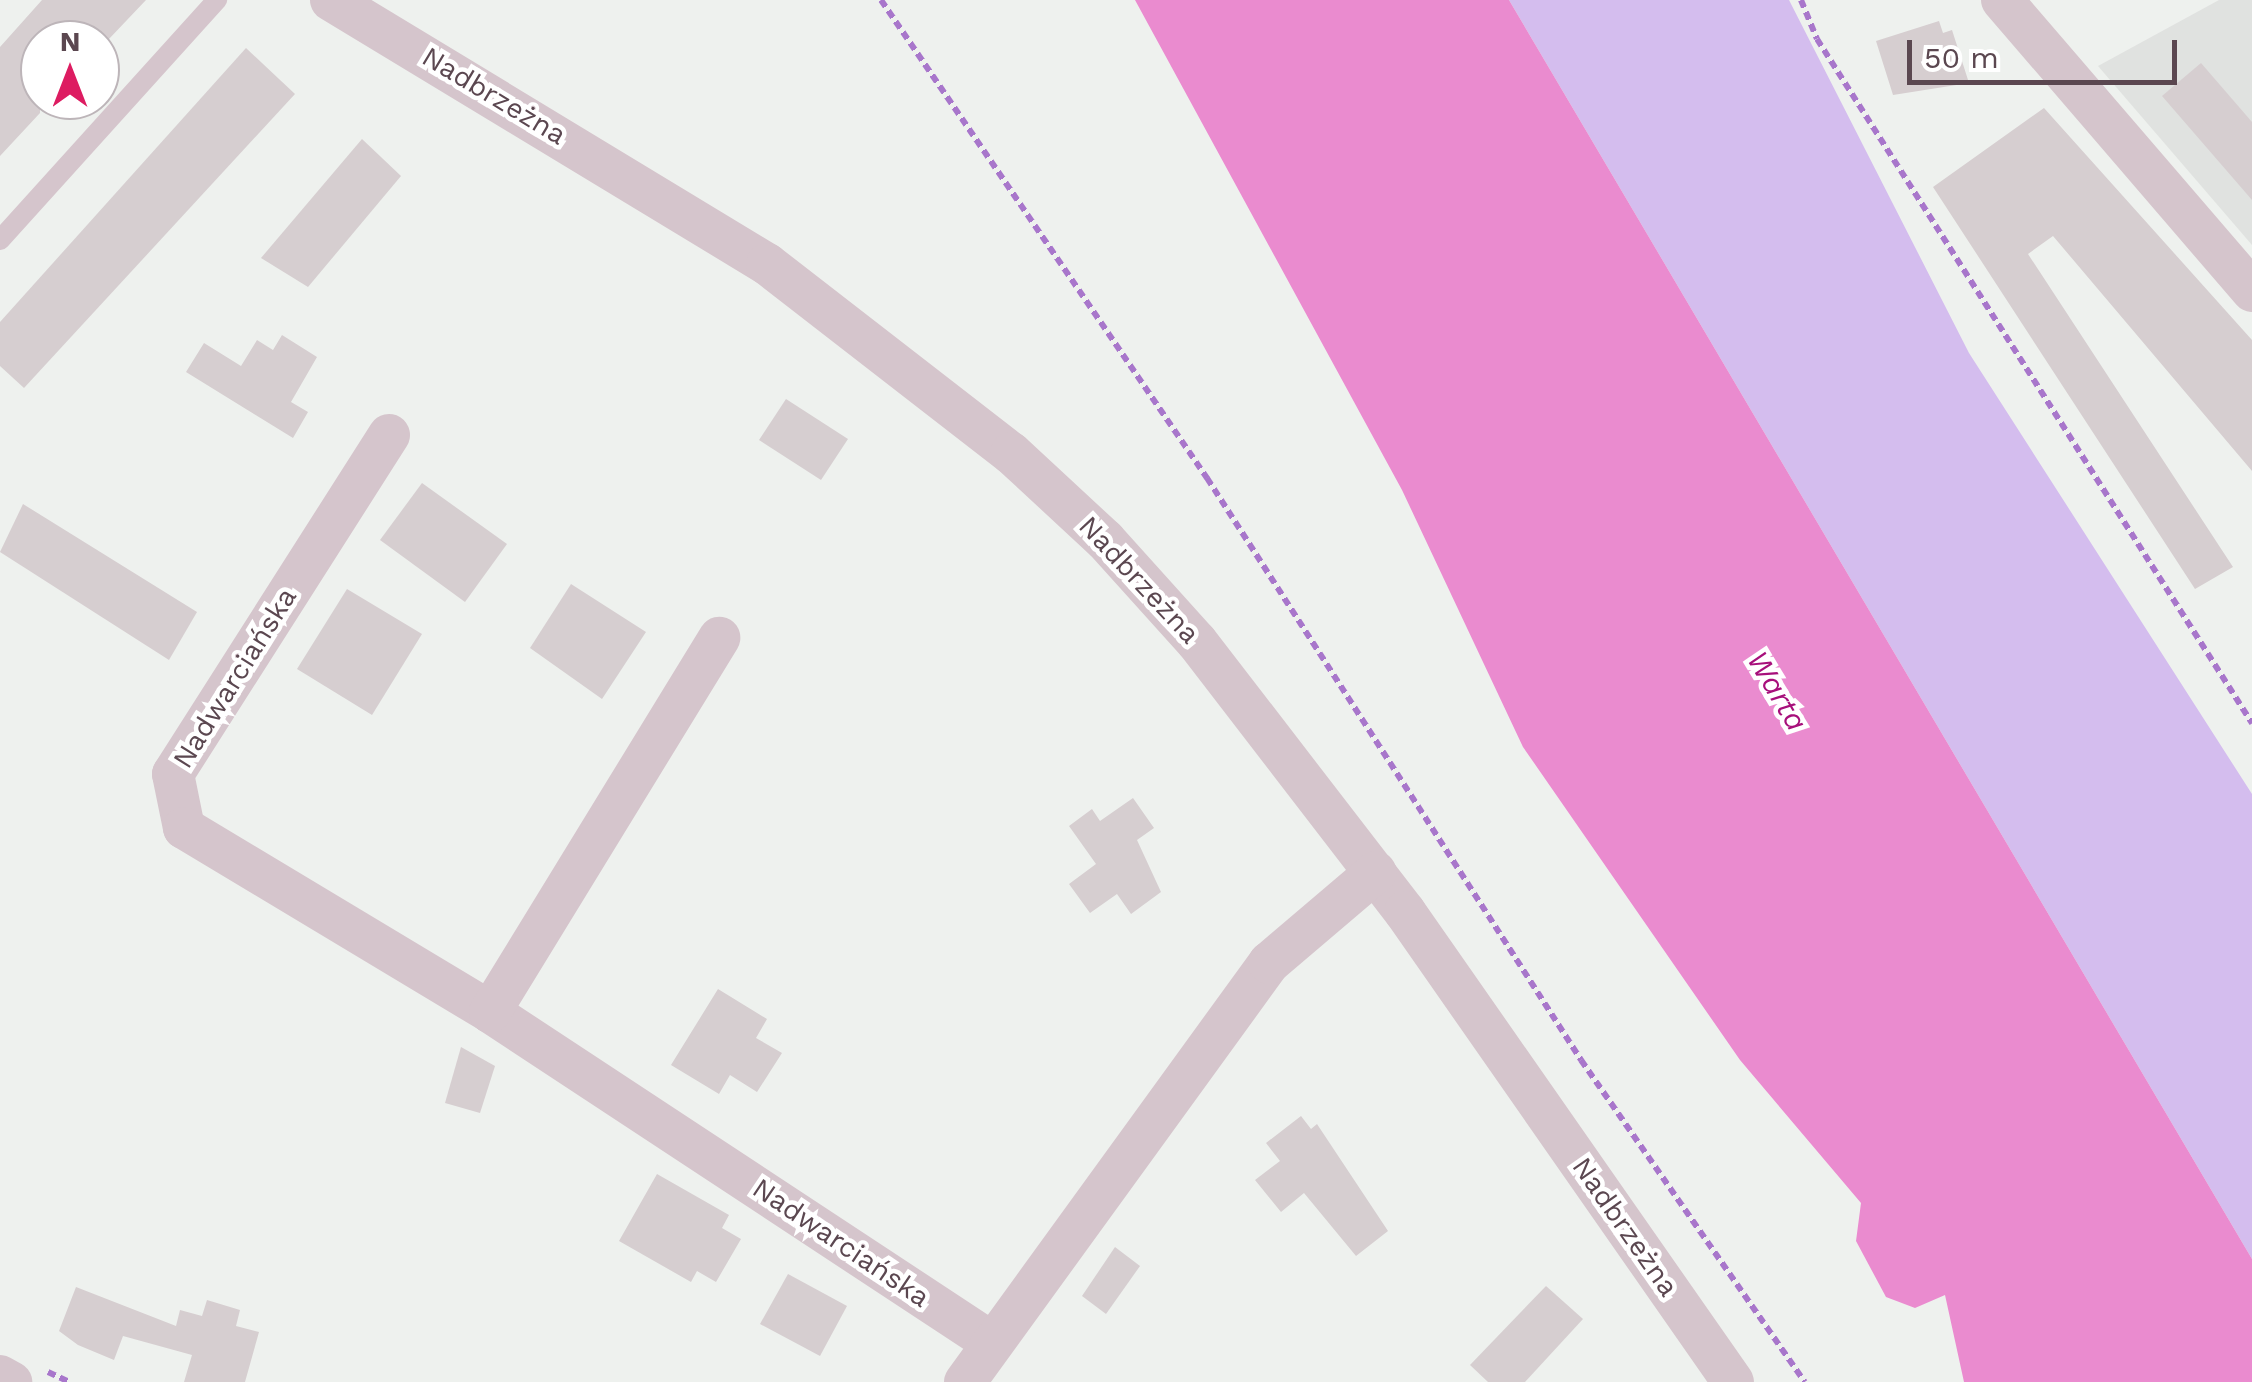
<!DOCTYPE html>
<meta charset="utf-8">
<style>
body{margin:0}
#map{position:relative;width:2252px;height:1382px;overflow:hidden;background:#eef1ee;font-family:"Work Sans",sans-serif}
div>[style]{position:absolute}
.education>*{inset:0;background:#e0e2e0}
.green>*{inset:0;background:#d4bdee}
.water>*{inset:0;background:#ea8bcf}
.building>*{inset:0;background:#d6ced0}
.path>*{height:6px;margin-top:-3px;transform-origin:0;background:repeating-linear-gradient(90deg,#a876cb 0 8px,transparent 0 13px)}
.lane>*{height:20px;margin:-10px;padding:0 10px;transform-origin:10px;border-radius:10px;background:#d5c5cc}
.street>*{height:42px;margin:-21px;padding:0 21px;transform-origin:21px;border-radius:21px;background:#d5c5cc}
span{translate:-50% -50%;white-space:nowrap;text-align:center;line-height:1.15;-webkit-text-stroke:9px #fff;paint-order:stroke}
.street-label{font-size:28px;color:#5b4750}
.water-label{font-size:30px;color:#a70f7b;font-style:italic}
.north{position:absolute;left:20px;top:20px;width:100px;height:100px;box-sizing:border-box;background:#fff;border:2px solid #bdb5b9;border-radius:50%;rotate:0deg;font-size:28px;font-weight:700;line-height:40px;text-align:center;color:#5b4750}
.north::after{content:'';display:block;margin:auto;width:35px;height:45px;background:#dd1c61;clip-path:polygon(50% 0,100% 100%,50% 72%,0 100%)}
.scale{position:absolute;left:1907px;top:40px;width:270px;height:45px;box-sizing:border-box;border:5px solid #5b4750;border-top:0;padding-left:12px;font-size:30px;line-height:35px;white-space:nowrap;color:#5b4750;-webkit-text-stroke:8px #fff;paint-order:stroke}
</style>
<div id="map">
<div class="education">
<i style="clip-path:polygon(2219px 0,2252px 0,2252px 245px,2098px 66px)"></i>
</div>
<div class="green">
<i style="clip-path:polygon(1509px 0,1789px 0,1969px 353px,2252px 794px,2252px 1259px)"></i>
</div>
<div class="water">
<i style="clip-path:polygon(1135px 0,1509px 0,2252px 1259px,2252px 1382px,1964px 1382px,1945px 1295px,1915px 1308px,1886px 1297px,1856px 1241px,1861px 1203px,1740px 1060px,1523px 747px,1402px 490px)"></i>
</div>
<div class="building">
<i style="clip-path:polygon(42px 0,146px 0,108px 40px,40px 40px,40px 113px,0 156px,0 47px)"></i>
<i style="clip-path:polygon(1939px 21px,1943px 33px,1952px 30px,1969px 83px,1893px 95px,1876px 41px)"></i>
<i style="clip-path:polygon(246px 48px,295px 94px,24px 388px,0 366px,0 322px)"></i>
<i style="clip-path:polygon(2201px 63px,2252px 122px,2252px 200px,2162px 96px)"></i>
<i style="clip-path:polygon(2044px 108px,2252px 340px,2252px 471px,2053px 236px,2028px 254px,2233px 567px,2195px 589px,1933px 187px)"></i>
<i style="clip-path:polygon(362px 139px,401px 176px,308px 287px,261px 258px)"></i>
<i style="clip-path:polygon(282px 335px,317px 357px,291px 402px,308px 412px,293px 438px,186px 372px,204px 343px,241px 366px,257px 340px,273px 350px)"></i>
<i style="clip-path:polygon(786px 399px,848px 439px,821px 480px,759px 440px)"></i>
<i style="clip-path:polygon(422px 483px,507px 544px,465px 602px,380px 540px)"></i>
<i style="clip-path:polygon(23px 504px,197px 612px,169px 660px,0 552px)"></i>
<i style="clip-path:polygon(571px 584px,646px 632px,602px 699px,530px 648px)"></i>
<i style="clip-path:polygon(347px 589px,422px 634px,372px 715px,297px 669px)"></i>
<i style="clip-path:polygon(1133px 798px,1154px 828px,1137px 840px,1161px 892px,1131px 914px,1117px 894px,1090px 913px,1069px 884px,1096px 864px,1069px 826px,1092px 809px,1100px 821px)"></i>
<i style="clip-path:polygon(718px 989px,767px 1019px,756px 1038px,782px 1053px,757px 1092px,730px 1075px,719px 1094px,671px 1065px)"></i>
<i style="clip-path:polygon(461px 1047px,495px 1066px,480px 1113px,445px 1103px)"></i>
<i style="clip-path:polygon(1301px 1116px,1311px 1129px,1317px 1124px,1388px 1231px,1356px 1256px,1304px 1193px,1281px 1212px,1255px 1180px,1280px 1161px,1266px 1143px)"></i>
<i style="clip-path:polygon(657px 1174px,729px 1215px,722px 1228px,741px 1239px,716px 1282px,697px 1271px,691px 1282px,619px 1241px)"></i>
<i style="clip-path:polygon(1115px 1247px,1140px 1266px,1106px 1314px,1082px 1296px)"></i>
<i style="clip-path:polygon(788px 1274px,847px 1306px,820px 1356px,760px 1324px)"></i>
<i style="clip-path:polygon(1546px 1286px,1583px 1319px,1525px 1382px,1488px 1382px,1470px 1365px)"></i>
<i style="clip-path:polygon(76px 1287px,176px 1326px,180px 1310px,202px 1316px,207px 1300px,240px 1310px,236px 1326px,259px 1332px,245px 1382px,184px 1382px,192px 1355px,123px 1336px,114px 1360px,78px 1345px,59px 1331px)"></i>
</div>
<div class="path">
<i style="left:881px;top:0;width:579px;rotate:55.71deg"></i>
<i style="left:1207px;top:478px;width:692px;rotate:57.27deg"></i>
<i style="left:1581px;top:1060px;width:392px;rotate:55.2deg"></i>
<i style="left:1801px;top:0;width:42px;rotate:67.7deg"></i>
<i style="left:1817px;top:39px;width:811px;rotate:57.55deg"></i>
<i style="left:48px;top:1372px;width:23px;rotate:25deg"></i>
</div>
<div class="lane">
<i style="left:0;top:240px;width:324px;rotate:-47.9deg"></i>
</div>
<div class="street">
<i style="left:331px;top:0;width:510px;rotate:31.2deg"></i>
<i style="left:767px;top:264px;width:309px;rotate:37.8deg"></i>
<i style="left:1011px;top:453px;width:128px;rotate:42.8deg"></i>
<i style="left:1105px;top:540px;width:137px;rotate:48deg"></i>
<i style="left:1197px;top:642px;width:341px;rotate:52.4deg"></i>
<i style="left:1405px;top:912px;width:573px;rotate:55.09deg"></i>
<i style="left:2002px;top:0;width:384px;rotate:49.3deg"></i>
<i style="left:389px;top:435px;width:402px;rotate:122.5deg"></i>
<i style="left:173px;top:774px;width:55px;rotate:78.5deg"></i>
<i style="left:184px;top:828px;width:357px;rotate:31deg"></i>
<i style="left:490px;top:1012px;width:600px;rotate:33.37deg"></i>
<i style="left:490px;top:1012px;width:439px;rotate:-58.5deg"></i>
<i style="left:0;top:1376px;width:13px;rotate:29deg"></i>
<i style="left:965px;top:1382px;width:518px;rotate:-54.04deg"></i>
<i style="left:1269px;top:963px;width:140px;rotate:-40.4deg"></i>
</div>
<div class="street-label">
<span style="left:494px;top:96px;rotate:31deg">Nadbrzeżna</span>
<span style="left:1139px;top:580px;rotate:47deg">Nadbrzeżna</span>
<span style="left:235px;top:678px;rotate:-58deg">Nadwarciańska</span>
<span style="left:1625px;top:1227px;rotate:55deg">Nadbrzeżna</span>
<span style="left:841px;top:1243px;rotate:34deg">Nadwarciańska</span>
</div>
<div class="water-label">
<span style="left:1777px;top:691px;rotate:59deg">Warta</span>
</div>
<div class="north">N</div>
<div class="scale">50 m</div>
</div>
